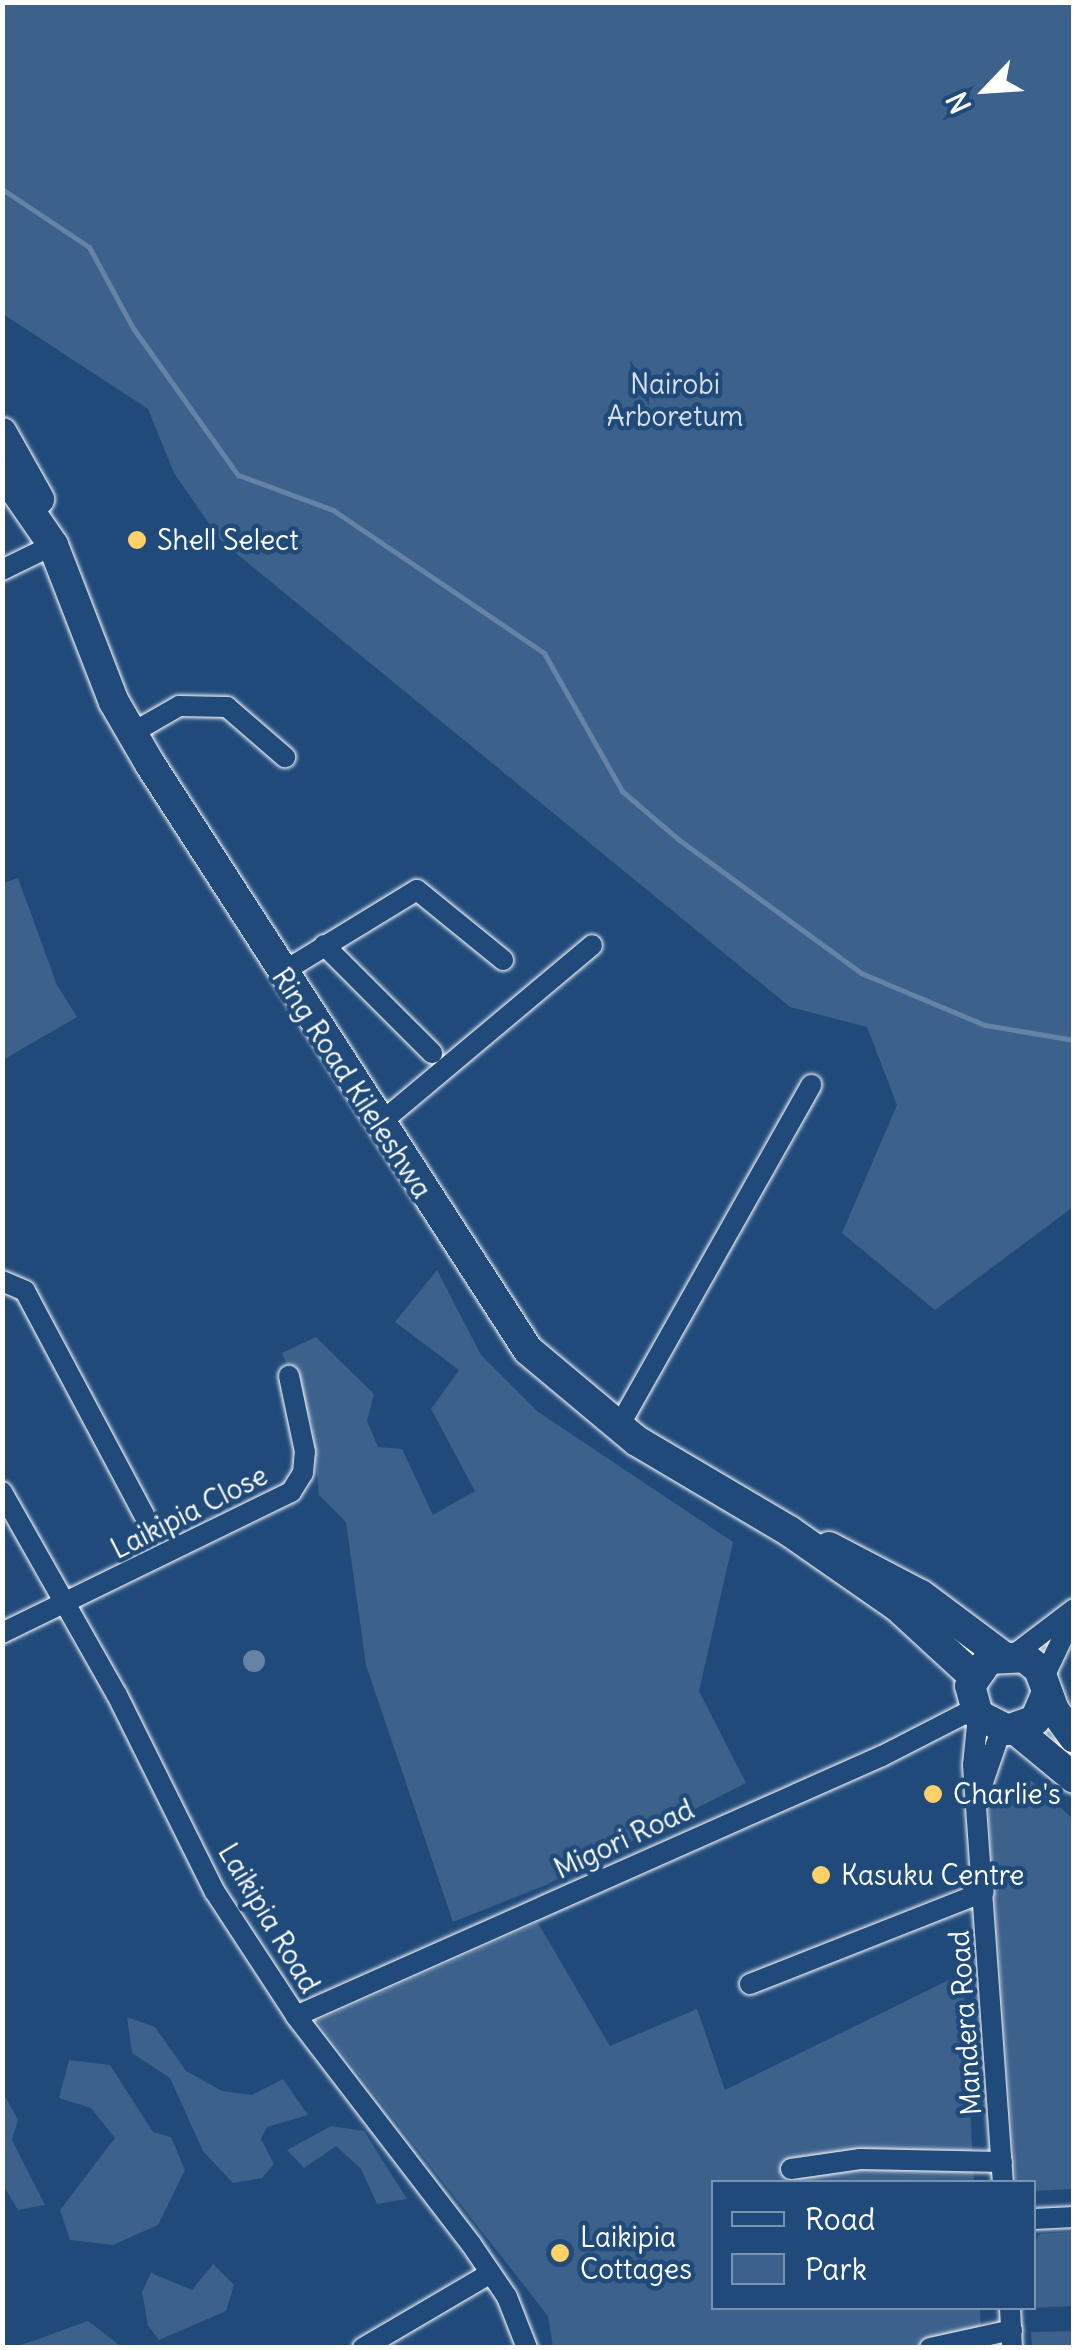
<!DOCTYPE html>
<style>
body{margin:0}
#map{position:relative;width:1076px;height:2350px;overflow:hidden;background:#1f4a7a;font-family:Delius,sans-serif}
div>[style]{position:absolute}
.green>*{inset:0;background:#3c618b}
.water>*{inset:0;background:#6583a4}
.round{border-radius:50%}
.stream>*{height:5px;margin:-2.5px;padding:0 2.5px;transform-origin:2.5px;border-radius:2.5px;background:#6583a4}
.roads{filter:drop-shadow(0 0 2px #fff) drop-shadow(0 0 2px #fff)}
.street>*{height:20px;margin:-10px;padding:0 10px;transform-origin:10px;border-radius:10px;background:#1f4a7a}
.secondary>*{height:30px;margin:-15px;padding:0 15px;transform-origin:15px;border-radius:15px;background:#1f4a7a}
.dots>*{width:28px;height:28px;translate:-50% -50%;box-sizing:border-box;border:5px solid #1f4a7a;border-radius:50%}
span{translate:-50% -50%;white-space:nowrap;text-align:center;line-height:1.15;-webkit-text-stroke:9px #1f4a7a;paint-order:stroke}
.park-label{font-size:28px;color:#d8dfe8}
.poi-label{font-size:28px;color:#fff}
.left{translate:0 -50%;text-align:left}
.street-label{font-size:28px;color:#fff}
.frame{position:absolute;inset:0;border:5px solid #fff;pointer-events:none}
.legend{position:absolute;left:711px;top:2180px;width:325px;height:130px;box-sizing:border-box;background:#1f4a7a;border:2px solid #7992af;margin:0;padding:12px 18px;list-style:none;font-size:30px;color:#fff}
.legend li{display:flex;align-items:center;gap:20px;height:50px}
.legend b{width:50px;border:2px solid #7992af}
.north{position:absolute;left:936px;top:40px;width:100px;height:100px;-webkit-text-stroke:8px #1f4a7a;paint-order:stroke;rotate:245deg;font-size:28px;font-weight:700;line-height:40px;text-align:center;color:#fff}
.north::after{content:'';display:block;margin:auto;width:35px;height:45px;background:#fff;clip-path:polygon(50% 0,100% 100%,50% 72%,0 100%)}
</style>
<div id="map">
<div class="green">
<i style="clip-path:polygon(2px 3px,1073px 3px,1073px 1207px,935px 1310px,842px 1233px,897px 1105px,867px 1027px,790px 1007px,221px 541px,174px 473px,148px 409px,3px 314px)"></i>
<i style="clip-path:polygon(18px 878px,57px 985px,77px 1017px,3px 1060px,3px 883px)"></i>
<i style="clip-path:polygon(437px 1270px,481px 1355px,537px 1411px,733px 1542px,699px 1691px,746px 1783px,546px 1885px,453px 1922px,366px 1665px,346px 1522px,319px 1495px,312px 1422px,282px 1353px,316px 1337px,374px 1394px,367px 1421px,378px 1447px,402px 1449px,433px 1515px,475px 1491px,431px 1409px,459px 1370px,395px 1322px)"></i>
<i style="clip-path:polygon(1032px 1781px,1073px 1819px,1073px 2189px,1034px 2191px,1034px 2182px,1016px 2182px,987px 1791px)"></i>
<i style="clip-path:polygon(538px 1923px,610px 2046px,697px 2009px,725px 2090px,963px 1973px,974px 2182px,714px 2182px,714px 2308px,980px 2308px,982px 2347px,553px 2347px,548px 2316px,317px 2021px)"></i>
<i style="clip-path:polygon(127px 2017px,155px 2027px,186px 2071px,222px 2091px,252px 2095px,283px 2079px,308px 2115px,267px 2127px,261px 2139px,274px 2164px,262px 2178px,233px 2183px,203px 2151px,170px 2078px,132px 2053px)"></i>
<i style="clip-path:polygon(69px 2060px,110px 2065px,153px 2132px,171px 2137px,185px 2170px,158px 2225px,113px 2245px,70px 2240px,60px 2210px,115px 2138px,91px 2108px,59px 2098px)"></i>
<i style="clip-path:polygon(2px 2091px,18px 2120px,12px 2140px,45px 2205px,18px 2210px,3px 2185px)"></i>
<i style="clip-path:polygon(331px 2126px,364px 2131px,407px 2199px,377px 2204px,361px 2169px,336px 2146px,304px 2168px,287px 2150px)"></i>
<i style="clip-path:polygon(1073px 2232px,1073px 2306px,1032px 2308px,1034px 2241px,1040px 2234px)"></i>
<i style="clip-path:polygon(213px 2264px,234px 2285px,226px 2311px,159px 2340px,148px 2326px,142px 2292px,151px 2273px,192px 2290px)"></i>
<i style="clip-path:polygon(88px 2321px,122px 2347px,13px 2347px,33px 2341px)"></i>
<i style="clip-path:polygon(1073px 2331px,1073px 2347px,1032px 2347px,1031px 2332px)"></i>
</div>
<div class="water">
<i class="round" style="left:243px;top:1650px;width:22px;height:22px"></i>
</div>
<div class="stream">
<i style="left:2px;top:189px;width:105px;rotate:33.7deg"></i>
<i style="left:89px;top:247px;width:92px;rotate:61.5deg"></i>
<i style="left:133px;top:328px;width:181px;rotate:54.5deg"></i>
<i style="left:238px;top:475px;width:101px;rotate:20.2deg"></i>
<i style="left:333px;top:510px;width:255px;rotate:34.1deg"></i>
<i style="left:544px;top:653px;width:159px;rotate:60.5deg"></i>
<i style="left:622px;top:791px;width:74px;rotate:40.6deg"></i>
<i style="left:678px;top:839px;width:227px;rotate:36.2deg"></i>
<i style="left:861px;top:973px;width:134px;rotate:22.8deg"></i>
<i style="left:985px;top:1025px;width:90px;rotate:9.6deg"></i>
</div>
<div class="roads">
<div class="street">
<i style="left:2px;top:570px;width:57px;rotate:-26.1deg"></i>
<i style="left:132px;top:733px;width:54px;rotate:-29.9deg"></i>
<i style="left:179px;top:706px;width:48px;rotate:1.2deg"></i>
<i style="left:227px;top:707px;width:77px;rotate:40.8deg"></i>
<i style="left:324px;top:945px;width:153px;rotate:45deg"></i>
<i style="left:281px;top:973px;width:159px;rotate:-31.4deg"></i>
<i style="left:417px;top:890px;width:111px;rotate:39.1deg"></i>
<i style="left:379px;top:1124px;width:278px;rotate:-40deg"></i>
<i style="left:2px;top:1281px;width:25px;rotate:23deg"></i>
<i style="left:25px;top:1291px;width:254px;rotate:62deg"></i>
<i style="left:618px;top:1428px;width:394px;rotate:-60.6deg"></i>
<i style="left:2px;top:1492px;width:233px;rotate:60.5deg"></i>
<i style="left:117px;top:1695px;width:220px;rotate:63.6deg"></i>
<i style="left:215px;top:1892px;width:148px;rotate:56.8deg"></i>
<i style="left:296px;top:2016px;width:287px;rotate:52.5deg"></i>
<i style="left:471px;top:2244px;width:64px;rotate:55.8deg"></i>
<i style="left:507px;top:2297px;width:55px;rotate:68.6deg"></i>
<i style="left:2px;top:1633px;width:322px;rotate:-26deg"></i>
<i style="left:291px;top:1492px;width:22px;rotate:-58deg"></i>
<i style="left:303px;top:1473px;width:21px;rotate:-85deg"></i>
<i style="left:305px;top:1452px;width:78px;rotate:-101.9deg"></i>
<i style="left:1015px;top:1654px;width:74px;rotate:-37.3deg"></i>
<i style="left:1044px;top:1677px;width:70px;rotate:-64.5deg"></i>
<i style="left:978px;top:1715px;width:50px;rotate:95.7deg"></i>
<i style="left:973px;top:1765px;width:418px;rotate:85.9deg"></i>
<i style="left:979px;top:1794px;width:68px;rotate:-71deg"></i>
<i style="left:750px;top:1984px;width:251px;rotate:-21.5deg"></i>
<i style="left:296px;top:2016px;width:641px;rotate:-23.93deg"></i>
<i style="left:882px;top:1756px;width:103px;rotate:-27.1deg"></i>
<i style="left:791px;top:2169px;width:70px;rotate:-8.2deg"></i>
<i style="left:860px;top:2159px;width:142px;rotate:1.2deg"></i>
<i style="left:1034px;top:2219px;width:40px;rotate:-2.9deg"></i>
<i style="left:1010px;top:2308px;width:40px;rotate:87.1deg"></i>
<i style="left:363px;top:2348px;width:148px;rotate:-30.4deg"></i>
<i style="left:930px;top:2348px;width:84px;rotate:-12.4deg"></i>
</div>
<div class="secondary">
<i style="left:2px;top:433px;width:76px;rotate:60.7deg"></i>
<i style="left:2px;top:471px;width:90px;rotate:55.4deg"></i>
<i style="left:53px;top:545px;width:168px;rotate:68.8deg"></i>
<i style="left:114px;top:702px;width:72px;rotate:59.9deg"></i>
<i style="left:150px;top:764px;width:697px;rotate:57.18deg"></i>
<i style="left:528px;top:1350px;width:142px;rotate:39.9deg"></i>
<i style="left:637px;top:1441px;width:177px;rotate:30.6deg"></i>
<i style="left:789px;top:1531px;width:131px;rotate:34.8deg"></i>
<i style="left:897px;top:1606px;width:103px;rotate:42.6deg"></i>
<i style="left:829px;top:1547px;width:104px;rotate:27.6deg"></i>
<i style="left:921px;top:1595px;width:99px;rotate:36.8deg"></i>
<i style="left:1047px;top:1692px;width:30px;rotate:113deg"></i>
<i style="left:1035px;top:1720px;width:29px;rotate:160deg"></i>
<i style="left:1008px;top:1730px;width:34px;rotate:-153deg"></i>
<i style="left:978px;top:1715px;width:30px;rotate:-105deg"></i>
<i style="left:970px;top:1686px;width:33px;rotate:-55deg"></i>
<i style="left:989px;top:1659px;width:35px;rotate:-3deg"></i>
<i style="left:1024px;top:1657px;width:19px;rotate:39deg"></i>
<i style="left:1039px;top:1669px;width:44px;rotate:69.9deg"></i>
<i style="left:1054px;top:1710px;width:34px;rotate:54deg"></i>
<i style="left:1016px;top:1730px;width:75px;rotate:39.6deg"></i>
</div>
</div>
<div class="dots">
<i style="left:137px;top:540px;background:#ffd166"></i>
<i style="left:933px;top:1794px;background:#ffd166"></i>
<i style="left:821px;top:1875px;background:#ffd166"></i>
<i style="left:560px;top:2253px;background:#ffd166"></i>
</div>
<div class="park-label">
<span style="left:675px;top:400px">Nairobi<br>Arboretum</span>
</div>
<div class="poi-label">
<span class="left" style="left:157px;top:540px">Shell Select</span>
<span class="left" style="left:953px;top:1794px">Charlie's</span>
<span class="left" style="left:841px;top:1875px">Kasuku Centre</span>
<span class="left" style="left:580px;top:2253px">Laikipia<br>Cottages</span>
</div>
<div class="street-label">
<span style="left:352px;top:1083px;rotate:57deg">Ring Road Kileleshwa</span>
<span style="left:189px;top:1512px;rotate:-27deg">Laikipia Close</span>
<span style="left:624px;top:1839px;rotate:-25deg">Migori Road</span>
<span style="left:269px;top:1918px;rotate:59deg">Laikipia Road</span>
<span style="left:965px;top:2023px;rotate:-94deg">Mandera Road</span>
</div>
<div class="frame"></div>
<ul class="legend">
<li><b style="height:12px;background:#1f4a7a"></b>Road</li>
<li><b style="height:28px;background:#3c618b"></b>Park</li>
</ul>
<div class="north">N</div>
</div>
